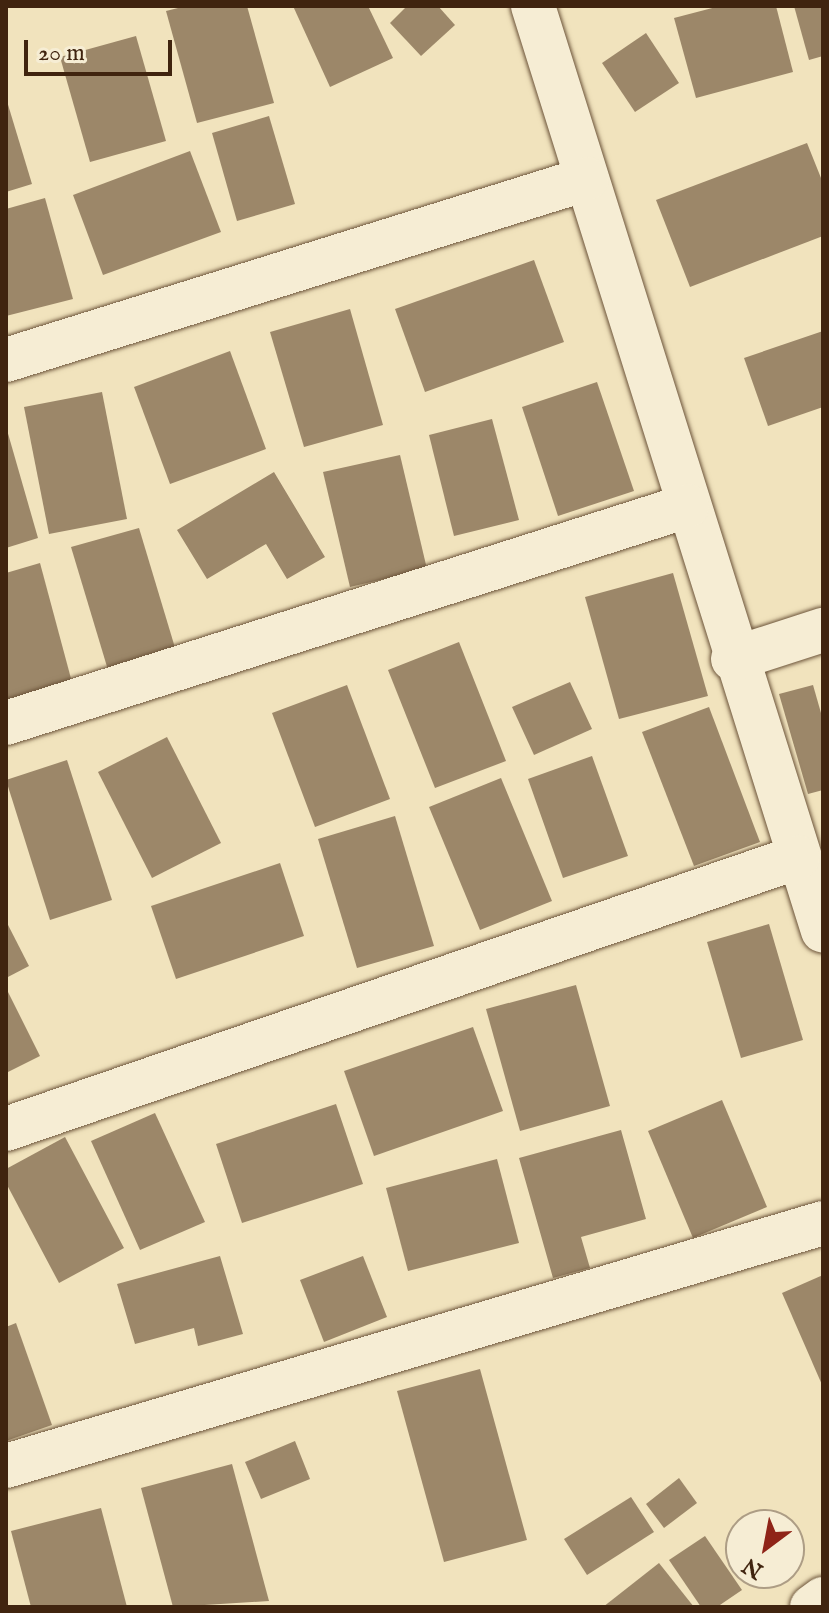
<!DOCTYPE html>
<style>
body{margin:0}
#map{position:relative;width:829px;height:1613px;overflow:hidden;background:#f1e3bd;font-family:"IM FELL English",serif}
div>[style]{position:absolute}
.building>*{inset:0;background:#9c8769}
.roads{filter:drop-shadow(0 0 2px #6c543a) drop-shadow(0 0 2px #6c543a)}
.street>*{height:44px;margin:-22px;padding:0 22px;transform-origin:22px;border-radius:22px;background:#f6edd4}
span{translate:-50% -50%;white-space:nowrap;text-align:center;line-height:1.15;-webkit-text-stroke:8px #f6edd4;paint-order:stroke}
.frame{position:absolute;inset:0;border:8px solid #40240f;pointer-events:none}
.north{position:absolute;left:725px;top:1509px;width:80px;height:80px;box-sizing:border-box;background:#f6edd4;border:2px solid #ad9d85;border-radius:50%;rotate:212deg;font-size:22px;font-weight:700;line-height:32px;text-align:center;color:#40240f}
.north::after{content:'';display:block;margin:auto;width:28px;height:36px;background:#8f2418;clip-path:polygon(50% 0,100% 100%,50% 72%,0 100%)}
.scale{position:absolute;left:24px;top:40px;width:148px;height:36px;box-sizing:border-box;border:4px solid #40240f;border-top:0;padding-left:10px;font-size:24px;line-height:28px;white-space:nowrap;color:#40240f;-webkit-text-stroke:6px #f6edd4;paint-order:stroke}
</style>
<div id="map">
<div class="building">
<i style="clip-path:polygon(186px 6px,247px 6px,274px 103px,197px 123px,166px 11px)"></i>
<i style="clip-path:polygon(293px 6px,368px 6px,393px 58px,330px 87px)"></i>
<i style="clip-path:polygon(407px 6px,438px 6px,455px 25px,421px 56px,390px 23px)"></i>
<i style="clip-path:polygon(720px 6px,776px 6px,793px 72px,696px 98px,674px 18px)"></i>
<i style="clip-path:polygon(794px 6px,823px 6px,823px 56px,809px 60px)"></i>
<i style="clip-path:polygon(646px 33px,679px 83px,635px 112px,602px 63px)"></i>
<i style="clip-path:polygon(136px 36px,166px 141px,90px 162px,60px 57px)"></i>
<i style="clip-path:polygon(6px 98px,32px 184px,6px 192px)"></i>
<i style="clip-path:polygon(269px 116px,295px 204px,237px 221px,212px 133px)"></i>
<i style="clip-path:polygon(807px 143px,823px 183px,823px 236px,690px 287px,656px 200px)"></i>
<i style="clip-path:polygon(190px 151px,221px 232px,103px 275px,73px 195px)"></i>
<i style="clip-path:polygon(45px 198px,73px 299px,6px 316px,6px 209px)"></i>
<i style="clip-path:polygon(534px 260px,564px 342px,425px 392px,395px 309px)"></i>
<i style="clip-path:polygon(350px 309px,383px 425px,304px 447px,270px 332px)"></i>
<i style="clip-path:polygon(823px 331px,823px 407px,768px 426px,744px 358px)"></i>
<i style="clip-path:polygon(230px 351px,266px 449px,170px 484px,134px 387px)"></i>
<i style="clip-path:polygon(597px 382px,634px 491px,558px 516px,522px 407px)"></i>
<i style="clip-path:polygon(102px 392px,127px 519px,49px 534px,24px 407px)"></i>
<i style="clip-path:polygon(492px 419px,519px 520px,454px 536px,429px 435px)"></i>
<i style="clip-path:polygon(7px 430px,38px 538px,6px 548px,6px 431px)"></i>
<i style="clip-path:polygon(400px 455px,427px 569px,350px 587px,323px 472px)"></i>
<i style="clip-path:polygon(274px 472px,325px 557px,287px 579px,266px 544px,207px 579px,177px 530px)"></i>
<i style="clip-path:polygon(139px 528px,176px 651px,108px 670px,71px 547px)"></i>
<i style="clip-path:polygon(40px 563px,73px 686px,7px 703px,6px 573px)"></i>
<i style="clip-path:polygon(673px 573px,708px 696px,619px 719px,585px 597px)"></i>
<i style="clip-path:polygon(459px 642px,506px 761px,435px 788px,388px 670px)"></i>
<i style="clip-path:polygon(570px 682px,592px 729px,534px 755px,512px 707px)"></i>
<i style="clip-path:polygon(347px 685px,390px 799px,315px 827px,272px 713px)"></i>
<i style="clip-path:polygon(813px 685px,823px 720px,823px 790px,808px 794px,779px 694px)"></i>
<i style="clip-path:polygon(709px 707px,760px 842px,694px 866px,642px 732px)"></i>
<i style="clip-path:polygon(167px 737px,221px 843px,152px 878px,98px 772px)"></i>
<i style="clip-path:polygon(592px 756px,628px 856px,563px 878px,528px 779px)"></i>
<i style="clip-path:polygon(67px 760px,112px 900px,50px 920px,6px 780px)"></i>
<i style="clip-path:polygon(501px 778px,552px 901px,480px 930px,429px 807px)"></i>
<i style="clip-path:polygon(395px 816px,434px 946px,357px 968px,318px 839px)"></i>
<i style="clip-path:polygon(280px 863px,304px 936px,176px 979px,151px 906px)"></i>
<i style="clip-path:polygon(6px 921px,29px 966px,6px 978px)"></i>
<i style="clip-path:polygon(769px 924px,803px 1040px,741px 1058px,707px 942px)"></i>
<i style="clip-path:polygon(576px 985px,610px 1106px,520px 1131px,486px 1009px)"></i>
<i style="clip-path:polygon(6px 988px,40px 1056px,6px 1073px)"></i>
<i style="clip-path:polygon(473px 1027px,503px 1111px,374px 1156px,344px 1071px)"></i>
<i style="clip-path:polygon(722px 1100px,767px 1207px,693px 1238px,648px 1131px)"></i>
<i style="clip-path:polygon(336px 1104px,363px 1184px,242px 1223px,216px 1144px)"></i>
<i style="clip-path:polygon(155px 1113px,205px 1222px,140px 1250px,91px 1141px)"></i>
<i style="clip-path:polygon(621px 1130px,646px 1219px,581px 1237px,590px 1268px,553px 1278px,519px 1158px)"></i>
<i style="clip-path:polygon(65px 1137px,124px 1248px,59px 1283px,6px 1183px,6px 1169px)"></i>
<i style="clip-path:polygon(497px 1159px,519px 1243px,408px 1271px,386px 1188px)"></i>
<i style="clip-path:polygon(220px 1256px,243px 1334px,198px 1346px,194px 1328px,135px 1344px,117px 1284px)"></i>
<i style="clip-path:polygon(363px 1256px,387px 1317px,324px 1342px,300px 1280px)"></i>
<i style="clip-path:polygon(823px 1275px,823px 1387px,782px 1293px)"></i>
<i style="clip-path:polygon(16px 1323px,52px 1425px,6px 1441px,6px 1327px)"></i>
<i style="clip-path:polygon(480px 1369px,527px 1540px,444px 1562px,397px 1391px)"></i>
<i style="clip-path:polygon(295px 1441px,310px 1479px,261px 1499px,245px 1462px)"></i>
<i style="clip-path:polygon(232px 1464px,269px 1601px,173px 1607px,141px 1488px)"></i>
<i style="clip-path:polygon(679px 1478px,697px 1503px,664px 1528px,646px 1504px)"></i>
<i style="clip-path:polygon(631px 1497px,654px 1532px,587px 1575px,564px 1539px)"></i>
<i style="clip-path:polygon(101px 1508px,127px 1607px,31px 1607px,11px 1531px)"></i>
<i style="clip-path:polygon(705px 1536px,742px 1590px,717px 1607px,701px 1607px,669px 1560px)"></i>
<i style="clip-path:polygon(659px 1563px,694px 1607px,603px 1607px)"></i>
</div>
<div class="roads">
<div class="street">
<i style="left:533px;top:6px;width:969px;rotate:72.59deg"></i>
<i style="left:6px;top:360px;width:608px;rotate:-17.33deg"></i>
<i style="left:733px;top:659px;width:95px;rotate:-17.9deg"></i>
<i style="left:6px;top:723px;width:715px;rotate:-17.67deg"></i>
<i style="left:6px;top:1129px;width:837px;rotate:-18.95deg"></i>
<i style="left:6px;top:1466px;width:852px;rotate:-16.56deg"></i>
<i style="left:812px;top:1607px;width:14px;rotate:-36deg"></i>
</div>
</div>
<div class="frame"></div>
<div class="north">N</div>
<div class="scale">20 m</div>
</div>
